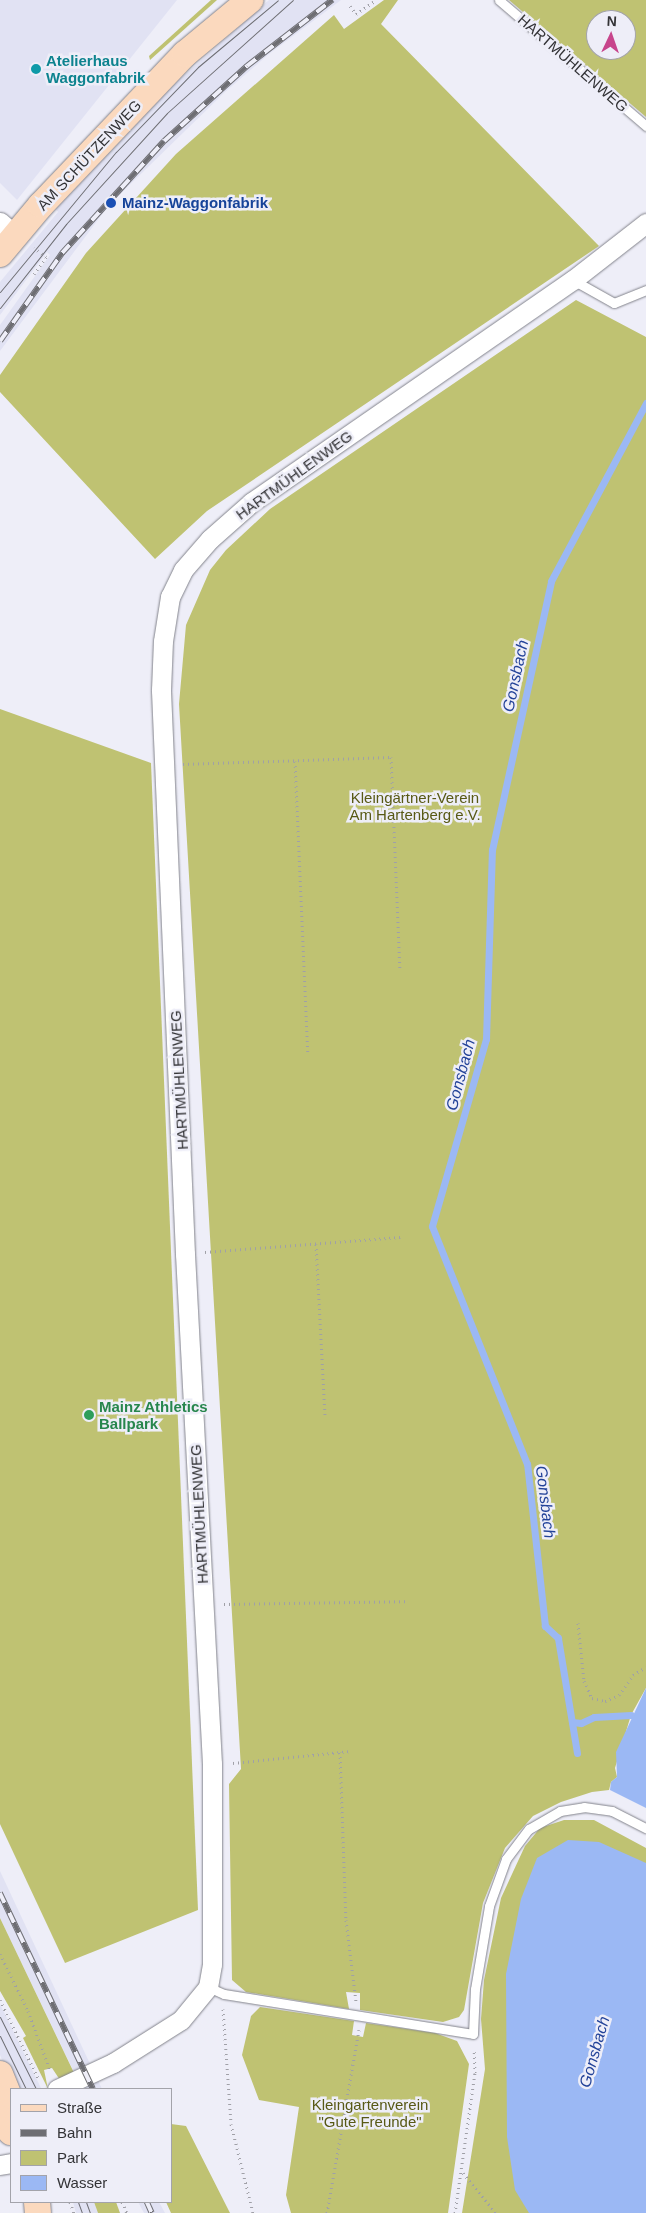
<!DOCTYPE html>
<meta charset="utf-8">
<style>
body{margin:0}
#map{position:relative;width:646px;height:2213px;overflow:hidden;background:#eeeef8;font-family:Arial,sans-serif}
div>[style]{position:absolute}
.built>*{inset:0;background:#e1e2f3}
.green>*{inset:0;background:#bfc272}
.water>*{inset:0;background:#9bb8f4}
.stream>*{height:7px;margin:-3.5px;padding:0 3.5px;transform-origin:3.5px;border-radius:3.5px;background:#9bb8f4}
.path>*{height:3px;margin-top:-1.5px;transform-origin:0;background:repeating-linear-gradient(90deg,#a0a0a7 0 1px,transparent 0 5px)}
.roads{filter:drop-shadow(0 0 1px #82838b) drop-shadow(0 0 1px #82838b)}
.lane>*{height:9px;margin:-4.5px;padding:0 4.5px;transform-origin:4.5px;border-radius:4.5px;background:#fff}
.street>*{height:19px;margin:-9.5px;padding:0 9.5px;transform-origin:9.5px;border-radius:9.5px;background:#fff}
.secondary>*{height:26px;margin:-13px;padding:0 13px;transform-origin:13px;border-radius:13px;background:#fbd9be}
.tram>*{height:1px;margin:-0.5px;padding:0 0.5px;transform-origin:0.5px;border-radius:0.5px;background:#6e6e73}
.rail>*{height:5.5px;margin-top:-2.75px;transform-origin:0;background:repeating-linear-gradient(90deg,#eeeef8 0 11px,#6e6e73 0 22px);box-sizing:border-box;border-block:1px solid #6e6e73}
.dots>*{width:14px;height:14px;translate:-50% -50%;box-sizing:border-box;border:2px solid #eeeef8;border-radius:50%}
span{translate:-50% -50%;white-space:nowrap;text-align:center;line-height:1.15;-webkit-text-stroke:5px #eeeef8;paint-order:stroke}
.culture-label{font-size:15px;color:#0d838f;font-weight:700}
.left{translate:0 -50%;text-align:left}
.street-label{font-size:15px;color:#333336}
.transit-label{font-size:15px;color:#164399;font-weight:700}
.park-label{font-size:15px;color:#585915}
.leisure-label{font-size:15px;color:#27864d;font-weight:700}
.water-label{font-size:16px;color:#234399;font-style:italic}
.legend{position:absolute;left:10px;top:2088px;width:162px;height:115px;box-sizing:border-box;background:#eeeef8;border:1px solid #a3a3aa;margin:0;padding:6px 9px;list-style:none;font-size:15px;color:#333336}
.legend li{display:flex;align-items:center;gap:10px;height:25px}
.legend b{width:25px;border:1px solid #a3a3aa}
.north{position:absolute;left:586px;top:10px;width:50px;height:50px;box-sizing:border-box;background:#eeeef8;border:1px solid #a3a3aa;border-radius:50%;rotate:3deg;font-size:14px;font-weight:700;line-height:20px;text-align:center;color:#333336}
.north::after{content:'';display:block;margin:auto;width:18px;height:22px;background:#c7458c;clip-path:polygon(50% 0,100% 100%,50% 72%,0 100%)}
</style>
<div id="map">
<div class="built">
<i style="clip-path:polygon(0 0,177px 0,17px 200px,0 183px)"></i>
<i style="clip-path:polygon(269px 0,341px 0,269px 54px,225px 92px,109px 205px,0 351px,0 325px,50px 255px,47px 252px,0 315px,0 282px,58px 212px,54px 207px,153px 103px)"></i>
<i style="clip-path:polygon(0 1871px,91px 2066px,102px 2089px,82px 2089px,0 1918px)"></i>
<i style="clip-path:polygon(0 2004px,41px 2088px,39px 2089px,15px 2089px,0 2055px)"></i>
<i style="clip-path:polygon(73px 2202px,94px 2202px,98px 2213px,76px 2213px)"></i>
<i style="clip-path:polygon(138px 2202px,159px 2202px,165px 2213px,144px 2213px)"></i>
</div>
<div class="green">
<i style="clip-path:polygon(211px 0,217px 0,150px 60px,149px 56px)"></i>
<i style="clip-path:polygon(384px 0,398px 0,381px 24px,599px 246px,207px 511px,155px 559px,0 392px,0 375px,86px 253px,176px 154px,334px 15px,344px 29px)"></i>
<i style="clip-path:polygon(evenodd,509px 0,646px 0,646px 117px,509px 0,596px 20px,626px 20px,626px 50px,596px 50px,596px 20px)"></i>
<i style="clip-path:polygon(576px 300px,646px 337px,646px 1688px,631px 1715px,615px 1768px,617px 1777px,611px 1782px,609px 1790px,592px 1792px,561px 1802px,533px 1816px,505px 1848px,483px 1903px,464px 2010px,459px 2017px,443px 2022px,360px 2010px,360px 1993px,346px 1992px,349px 2009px,246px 1992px,232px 1980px,229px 1784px,241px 1769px,179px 704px,186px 625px,210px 570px,226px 550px,270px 509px)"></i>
<i style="clip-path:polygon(0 709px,151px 763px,198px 1910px,65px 1963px,0 1824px)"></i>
<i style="clip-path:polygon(564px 1820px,594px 1820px,646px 1848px,646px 2213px,462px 2213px,485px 2069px,481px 2019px,484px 1980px,501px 1898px,525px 1846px,540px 1828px)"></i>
<i style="clip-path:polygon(0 1918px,75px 2075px,60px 2080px,52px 2068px,44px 2070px,48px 2089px,23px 2038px,26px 2036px,0 1991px)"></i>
<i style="clip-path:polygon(260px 2007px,354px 2021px,352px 2035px,363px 2037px,366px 2023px,435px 2033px,457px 2041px,469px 2064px,448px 2213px,291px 2213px,286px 2195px,299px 2107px,259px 2100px,242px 2055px,251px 2016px)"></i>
<i style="clip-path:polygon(171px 2124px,186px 2126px,230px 2213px,171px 2213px,166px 2202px,171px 2202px)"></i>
<i style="clip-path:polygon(94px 2202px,116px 2202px,120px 2213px,98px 2213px)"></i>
</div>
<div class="water">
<i style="clip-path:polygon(646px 1688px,646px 1808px,610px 1790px,611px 1782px,617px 1777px,616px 1752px)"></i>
<i style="clip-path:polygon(568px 1840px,599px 1842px,646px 1863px,646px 2213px,529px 2213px,515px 2190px,507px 2137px,506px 1974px,521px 1899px,537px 1858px)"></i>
</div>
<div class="stream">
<i style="left:572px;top:1722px;width:9px;rotate:6deg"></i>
<i style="left:581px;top:1723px;width:14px;rotate:-25deg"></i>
<i style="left:594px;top:1717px;width:37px;rotate:-3deg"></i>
<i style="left:577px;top:1753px;width:117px;rotate:-99.4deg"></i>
<i style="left:558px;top:1638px;width:18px;rotate:-137deg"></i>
<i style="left:545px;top:1626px;width:163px;rotate:-96.3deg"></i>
<i style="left:527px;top:1464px;width:256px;rotate:-111.8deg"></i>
<i style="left:432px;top:1226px;width:195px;rotate:-73.9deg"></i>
<i style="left:486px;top:1039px;width:189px;rotate:-88.2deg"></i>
<i style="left:492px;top:850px;width:275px;rotate:-77.6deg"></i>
<i style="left:551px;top:581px;width:202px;rotate:-61.9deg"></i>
</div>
<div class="path">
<i style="left:350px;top:6px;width:10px;rotate:53deg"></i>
<i style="left:356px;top:14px;width:24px;rotate:-35deg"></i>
<i style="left:34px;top:274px;width:21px;rotate:-55deg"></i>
<i style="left:46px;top:257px;width:15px;rotate:-143deg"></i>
<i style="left:295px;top:761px;width:292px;rotate:87.5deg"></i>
<i style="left:183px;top:764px;width:208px;rotate:-1.9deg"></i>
<i style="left:391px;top:757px;width:211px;rotate:87.6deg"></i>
<i style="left:316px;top:1244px;width:172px;rotate:87deg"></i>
<i style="left:205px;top:1252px;width:196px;rotate:-4.4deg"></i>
<i style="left:224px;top:1604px;width:182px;rotate:-0.9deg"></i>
<i style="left:578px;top:1623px;width:58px;rotate:84.1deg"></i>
<i style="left:584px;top:1681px;width:19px;rotate:65deg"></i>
<i style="left:592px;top:1698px;width:13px;rotate:13deg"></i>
<i style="left:605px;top:1701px;width:15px;rotate:-23deg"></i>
<i style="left:619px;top:1695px;width:24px;rotate:-55deg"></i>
<i style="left:633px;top:1675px;width:15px;rotate:-32deg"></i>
<i style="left:340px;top:1752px;width:168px;rotate:88deg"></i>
<i style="left:346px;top:1920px;width:82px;rotate:83deg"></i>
<i style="left:233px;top:1763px;width:119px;rotate:-5.8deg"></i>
<i style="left:0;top:1954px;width:64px;rotate:63.8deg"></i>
<i style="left:28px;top:2011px;width:63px;rotate:69.6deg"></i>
<i style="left:0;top:2000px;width:89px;rotate:64deg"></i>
<i style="left:223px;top:2009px;width:115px;rotate:86deg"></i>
<i style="left:231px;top:2124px;width:92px;rotate:76.1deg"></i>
<i style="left:463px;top:2173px;width:52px;rotate:50.5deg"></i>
<i style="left:70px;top:2202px;width:12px;rotate:70deg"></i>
<i style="left:122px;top:2202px;width:12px;rotate:66deg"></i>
<i style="left:327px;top:2213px;width:186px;rotate:-80.1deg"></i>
<i style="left:455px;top:2213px;width:141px;rotate:-81.9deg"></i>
<i style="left:475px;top:2073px;width:23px;rotate:-92deg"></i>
</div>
<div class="roads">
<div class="lane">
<i style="left:499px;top:0;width:194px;rotate:40.6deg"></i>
<i style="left:573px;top:280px;width:47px;rotate:29.3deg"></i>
<i style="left:614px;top:303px;width:35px;rotate:-22deg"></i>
<i style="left:208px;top:1987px;width:17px;rotate:24deg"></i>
<i style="left:224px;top:1994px;width:252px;rotate:9.1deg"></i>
<i style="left:473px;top:2034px;width:45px;rotate:-87.5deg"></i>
<i style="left:475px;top:1989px;width:84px;rotate:-80.4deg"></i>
<i style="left:489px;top:1906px;width:50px;rotate:-70.1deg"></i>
<i style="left:506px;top:1859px;width:38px;rotate:-53deg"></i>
<i style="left:529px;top:1829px;width:36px;rotate:-30deg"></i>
<i style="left:560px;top:1811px;width:24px;rotate:-9deg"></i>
<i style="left:584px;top:1807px;width:28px;rotate:8deg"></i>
<i style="left:612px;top:1811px;width:38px;rotate:27deg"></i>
</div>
<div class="street">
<i style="left:0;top:222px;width:20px;rotate:41deg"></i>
<i style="left:57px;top:2089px;width:62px;rotate:-24.9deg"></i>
<i style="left:113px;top:2063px;width:80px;rotate:-32.3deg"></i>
<i style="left:181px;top:2020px;width:43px;rotate:-50.7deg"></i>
<i style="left:208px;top:1987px;width:23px;rotate:-80deg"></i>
<i style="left:212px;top:1964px;width:200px;rotate:-90deg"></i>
<i style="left:212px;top:1764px;width:511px;rotate:-93.03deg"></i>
<i style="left:185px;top:1254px;width:565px;rotate:-92.44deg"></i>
<i style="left:161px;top:690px;width:49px;rotate:-87.7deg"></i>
<i style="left:163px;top:641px;width:45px;rotate:-81deg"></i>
<i style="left:170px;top:597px;width:30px;rotate:-64deg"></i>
<i style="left:183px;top:570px;width:41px;rotate:-48.9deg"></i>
<i style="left:210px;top:539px;width:56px;rotate:-41.4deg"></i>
<i style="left:252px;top:502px;width:390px;rotate:-34.7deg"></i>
<i style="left:573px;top:280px;width:93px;rotate:-38deg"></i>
<i style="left:0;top:2165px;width:11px;rotate:-10deg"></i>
</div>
<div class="secondary">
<i style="left:0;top:254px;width:64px;rotate:-50.1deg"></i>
<i style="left:41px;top:205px;width:209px;rotate:-46.4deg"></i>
<i style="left:185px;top:54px;width:85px;rotate:-39.7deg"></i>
<i style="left:0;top:2074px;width:29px;rotate:68deg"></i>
<i style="left:0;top:2119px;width:17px;rotate:50deg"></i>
<i style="left:37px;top:2202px;width:11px;rotate:85deg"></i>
</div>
</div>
<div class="tram">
<i style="left:0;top:292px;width:182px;rotate:-50.4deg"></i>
<i style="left:116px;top:152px;width:118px;rotate:-46deg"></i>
<i style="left:198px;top:67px;width:104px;rotate:-39.9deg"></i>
<i style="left:0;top:308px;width:107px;rotate:-51.8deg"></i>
<i style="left:66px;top:224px;width:150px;rotate:-47.7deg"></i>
<i style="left:167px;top:113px;width:169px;rotate:-41.9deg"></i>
<i style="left:0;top:2017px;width:80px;rotate:63.4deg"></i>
<i style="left:0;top:2036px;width:59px;rotate:63.9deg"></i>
<i style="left:78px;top:2202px;width:12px;rotate:70deg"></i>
<i style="left:86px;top:2202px;width:12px;rotate:70deg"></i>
</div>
<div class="rail">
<i style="left:0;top:341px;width:108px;rotate:-54.8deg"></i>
<i style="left:62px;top:253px;width:151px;rotate:-47.7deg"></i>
<i style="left:164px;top:141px;width:112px;rotate:-42.1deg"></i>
<i style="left:247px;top:66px;width:108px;rotate:-37.8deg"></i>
<i style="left:0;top:1893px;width:217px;rotate:64.6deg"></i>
<i style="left:147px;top:2202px;width:12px;rotate:66deg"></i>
</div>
<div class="dots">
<i style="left:36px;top:69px;background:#0f9aa8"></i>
<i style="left:111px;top:203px;background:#1a4fb4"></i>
<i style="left:89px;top:1415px;background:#2e9e5b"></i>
</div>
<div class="culture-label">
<span class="left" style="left:46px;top:69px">Atelierhaus<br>Waggonfabrik</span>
</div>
<div class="street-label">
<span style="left:573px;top:63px;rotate:41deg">HARTMÜHLENWEG</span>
<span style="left:89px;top:155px;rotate:-47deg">AM SCHÜTZENWEG</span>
<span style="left:294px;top:475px;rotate:-36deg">HARTMÜHLENWEG</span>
<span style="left:179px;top:1080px;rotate:-93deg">HARTMÜHLENWEG</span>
<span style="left:199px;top:1514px;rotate:-93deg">HARTMÜHLENWEG</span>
</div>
<div class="transit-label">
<span class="left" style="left:122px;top:203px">Mainz-Waggonfabrik</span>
</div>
<div class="park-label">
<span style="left:415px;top:806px">Kleingärtner-Verein<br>Am Hartenberg e.V.</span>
<span style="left:370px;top:2113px">Kleingartenverein<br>"Gute Freunde"</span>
</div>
<div class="leisure-label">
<span class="left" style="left:99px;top:1415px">Mainz Athletics<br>Ballpark</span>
</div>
<div class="water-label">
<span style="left:516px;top:676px;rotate:-78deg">Gonsbach</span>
<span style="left:461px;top:1075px;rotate:-75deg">Gonsbach</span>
<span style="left:545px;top:1502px;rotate:83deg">Gonsbach</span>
<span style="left:595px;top:2052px;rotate:-74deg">Gonsbach</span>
</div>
<ul class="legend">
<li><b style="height:6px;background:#fbd9be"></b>Straße</li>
<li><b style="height:6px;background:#6e6e73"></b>Bahn</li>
<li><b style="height:14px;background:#bfc272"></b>Park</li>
<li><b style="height:14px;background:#9bb8f4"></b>Wasser</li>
</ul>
<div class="north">N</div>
</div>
